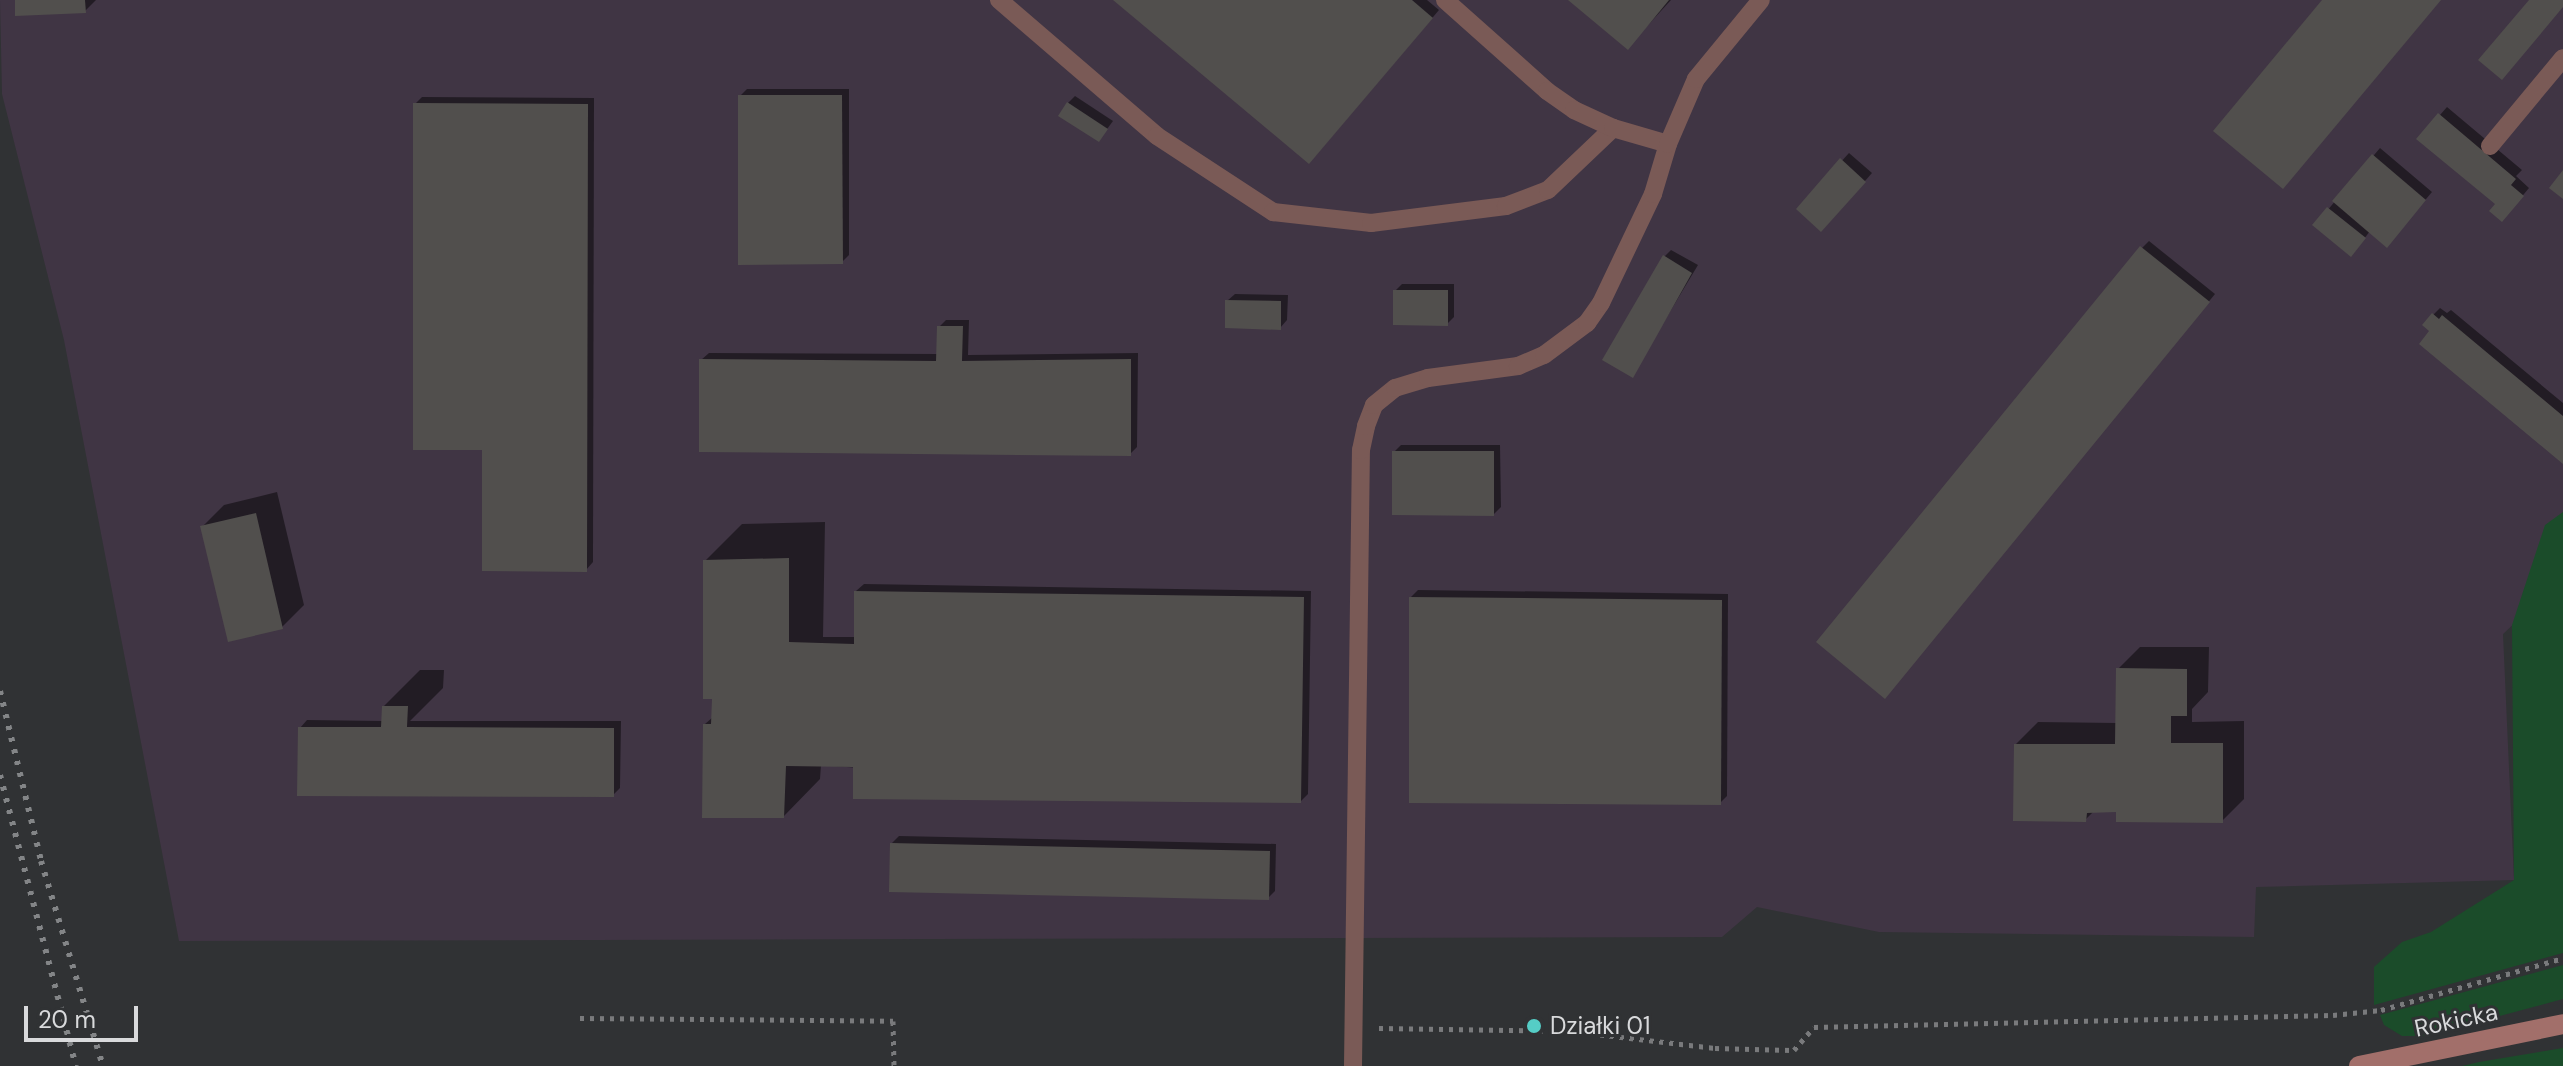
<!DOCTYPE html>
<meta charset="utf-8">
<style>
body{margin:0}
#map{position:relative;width:2563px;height:1066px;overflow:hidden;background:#303234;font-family:"DM Sans",sans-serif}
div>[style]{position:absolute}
.industrial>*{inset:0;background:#403544}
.green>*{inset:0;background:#1b4c2a}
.shadow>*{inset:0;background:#0007}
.building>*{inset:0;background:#514f4d}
.path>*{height:5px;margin-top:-2.5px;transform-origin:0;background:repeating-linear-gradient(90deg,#797a7c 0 4px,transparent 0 10px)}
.lane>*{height:18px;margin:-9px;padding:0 9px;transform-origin:9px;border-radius:9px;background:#7a5a56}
.secondary>*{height:20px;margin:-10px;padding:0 10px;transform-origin:10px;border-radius:10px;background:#a26f6a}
.rail>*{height:6px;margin-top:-3px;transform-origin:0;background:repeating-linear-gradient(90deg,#838587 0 4px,transparent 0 12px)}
.dots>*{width:22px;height:22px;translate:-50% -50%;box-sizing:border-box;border:4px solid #303234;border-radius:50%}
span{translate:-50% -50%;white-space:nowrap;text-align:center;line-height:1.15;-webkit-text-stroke:6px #303234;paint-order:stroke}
.street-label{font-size:24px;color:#d9dadc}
.poi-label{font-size:24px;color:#d9dadc}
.left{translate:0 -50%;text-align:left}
.scale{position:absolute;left:24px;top:1006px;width:114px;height:36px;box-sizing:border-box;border:4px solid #d9dadc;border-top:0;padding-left:10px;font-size:24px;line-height:28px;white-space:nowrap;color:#d9dadc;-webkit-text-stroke:6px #303234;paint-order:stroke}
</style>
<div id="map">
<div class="industrial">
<i style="clip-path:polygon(0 0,2563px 0,2563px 578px,2503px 634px,2514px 880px,2256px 887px,2254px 937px,1879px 932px,1757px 907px,1722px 937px,179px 941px,64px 340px,2px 94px)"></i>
</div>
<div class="green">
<i style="clip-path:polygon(2563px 512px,2563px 953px,2374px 1005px,2374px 967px,2402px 942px,2431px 932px,2514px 880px,2512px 625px,2545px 525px)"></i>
<i style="clip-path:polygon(2563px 965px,2563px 999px,2425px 1036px,2402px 1036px,2384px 1025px,2380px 1015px)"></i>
<i style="clip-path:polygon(2563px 1048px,2563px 1066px,2462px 1066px,2479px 1062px)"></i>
</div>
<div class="shadow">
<i style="clip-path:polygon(17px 0,96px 0,85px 11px)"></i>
<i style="clip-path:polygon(1116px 0,1427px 0,1439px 10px,1316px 155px)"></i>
<i style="clip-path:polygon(1571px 0,1671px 0,1628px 47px)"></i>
<i style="clip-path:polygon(747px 89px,849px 89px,849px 255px,842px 262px,740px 96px)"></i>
<i style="clip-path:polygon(1075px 96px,1113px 121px,1099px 140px,1068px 103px)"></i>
<i style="clip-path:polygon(422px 97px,594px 98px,593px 562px,586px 570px,484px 448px,415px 104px)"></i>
<i style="clip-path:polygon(2447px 107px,2522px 170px,2516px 176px,2529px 188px,2509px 212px,2419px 139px)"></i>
<i style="clip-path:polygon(2380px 148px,2432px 192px,2393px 238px,2370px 231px,2358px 247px,2315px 225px)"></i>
<i style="clip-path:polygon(1849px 153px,1872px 173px,1828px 223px,1798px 209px)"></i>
<i style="clip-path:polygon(2149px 241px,2215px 294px,1892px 689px,2142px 248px)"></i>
<i style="clip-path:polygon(1671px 250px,1698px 265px,1632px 375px,1664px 257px)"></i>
<i style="clip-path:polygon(1402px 284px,1454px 284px,1454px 317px,1447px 324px,1395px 291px)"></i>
<i style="clip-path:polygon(1235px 294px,1288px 295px,1287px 320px,1280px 328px,1227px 301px)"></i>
<i style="clip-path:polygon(2440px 308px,2447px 313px,2451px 310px,2563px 403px,2563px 461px,2433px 315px)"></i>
<i style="clip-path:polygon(946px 320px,969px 320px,968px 355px,1138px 353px,1137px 447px,1130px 454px,701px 360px,709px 353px,938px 354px,939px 327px)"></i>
<i style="clip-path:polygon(1401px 445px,1500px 445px,1501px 507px,1494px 514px,1394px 452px)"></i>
<i style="clip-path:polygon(277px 492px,304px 605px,282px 627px,202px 527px,224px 505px)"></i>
<i style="clip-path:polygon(825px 522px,823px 637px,856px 637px,856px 591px,864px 584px,1311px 591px,1308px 794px,1300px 802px,821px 765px,820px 779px,784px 816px,705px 724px,713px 717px,705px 561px,742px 524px)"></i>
<i style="clip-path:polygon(1418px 590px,1728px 594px,1727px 796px,1720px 803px,1411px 597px)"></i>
<i style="clip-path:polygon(2140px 647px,2209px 647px,2208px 692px,2192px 709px,2192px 722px,2244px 721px,2244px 799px,2222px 821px,2118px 810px,2094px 811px,2085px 820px,2016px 744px,2038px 722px,2117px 723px,2118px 669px)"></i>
<i style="clip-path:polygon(420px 670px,444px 670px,443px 688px,410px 721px,621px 721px,620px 788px,613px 795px,300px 728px,307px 720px,383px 721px,384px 706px)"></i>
<i style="clip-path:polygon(899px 836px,1276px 844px,1275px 891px,1268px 898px,892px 843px)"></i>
</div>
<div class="building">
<i style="clip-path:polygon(15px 0,85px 0,86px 13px,15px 16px)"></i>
<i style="clip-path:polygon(1113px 0,1412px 0,1433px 18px,1309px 164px)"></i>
<i style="clip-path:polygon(1568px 0,1669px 0,1628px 50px)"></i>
<i style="clip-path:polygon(2322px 0,2441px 0,2283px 189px,2213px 131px)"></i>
<i style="clip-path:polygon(2529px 0,2563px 0,2563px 7px,2502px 80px,2478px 60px)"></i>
<i style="clip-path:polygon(738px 95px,842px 95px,843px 264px,738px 265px)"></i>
<i style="clip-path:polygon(1067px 102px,1108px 129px,1099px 142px,1058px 116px)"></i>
<i style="clip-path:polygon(413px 103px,588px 104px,587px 572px,482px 571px,482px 450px,413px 450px)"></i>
<i style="clip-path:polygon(2438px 113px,2516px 179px,2511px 185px,2524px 196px,2502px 222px,2489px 211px,2495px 204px,2416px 139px)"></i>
<i style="clip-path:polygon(2372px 154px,2426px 200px,2387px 248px,2332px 201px)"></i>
<i style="clip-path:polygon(1840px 158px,1866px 182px,1821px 232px,1796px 209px)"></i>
<i style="clip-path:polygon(2563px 170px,2563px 199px,2549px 188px)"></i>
<i style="clip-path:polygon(2327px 207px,2366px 238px,2351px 257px,2312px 225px)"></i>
<i style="clip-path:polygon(2140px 246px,2210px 302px,1885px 699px,1816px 642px)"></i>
<i style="clip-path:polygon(1663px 255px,1692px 273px,1633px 378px,1602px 360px)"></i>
<i style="clip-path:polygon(1393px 290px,1448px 290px,1448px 326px,1393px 325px)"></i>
<i style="clip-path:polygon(1225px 300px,1281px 301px,1281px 330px,1225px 328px)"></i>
<i style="clip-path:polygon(2432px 313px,2439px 319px,2442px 315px,2563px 416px,2563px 464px,2419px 344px,2429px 331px,2422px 325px)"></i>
<i style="clip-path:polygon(937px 326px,963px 326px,962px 361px,1131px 359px,1131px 456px,699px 452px,699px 359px,936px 361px)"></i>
<i style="clip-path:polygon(1392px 451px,1494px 451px,1494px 516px,1392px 515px)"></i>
<i style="clip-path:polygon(256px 513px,283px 629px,228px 642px,200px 526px)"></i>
<i style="clip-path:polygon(789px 558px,789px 642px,854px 644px,854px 591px,1304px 597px,1301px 803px,853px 799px,853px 767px,786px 766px,784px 818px,702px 818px,703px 724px,711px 724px,712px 699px,703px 699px,703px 560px)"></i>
<i style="clip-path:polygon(1409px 597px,1722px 600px,1721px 805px,1409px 803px)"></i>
<i style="clip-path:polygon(2116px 668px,2187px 669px,2187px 716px,2171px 716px,2171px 743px,2223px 743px,2223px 823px,2116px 822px,2116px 812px,2087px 813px,2086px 822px,2013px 821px,2014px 744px,2115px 744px)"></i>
<i style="clip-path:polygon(382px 706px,408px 706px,407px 727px,614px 728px,614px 797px,297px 796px,298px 727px,381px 727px)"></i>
<i style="clip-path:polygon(890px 843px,1270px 851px,1269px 900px,889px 892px)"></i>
</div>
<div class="path">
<i style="left:580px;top:1018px;width:313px;rotate:0.5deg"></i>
<i style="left:893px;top:1021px;width:45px;rotate:88.7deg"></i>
<i style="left:1379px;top:1028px;width:191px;rotate:0.9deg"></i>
<i style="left:1570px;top:1031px;width:146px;rotate:6.7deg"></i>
<i style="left:1715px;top:1048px;width:79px;rotate:1.5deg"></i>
<i style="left:1794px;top:1050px;width:30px;rotate:-49deg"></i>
<i style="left:1814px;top:1027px;width:519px;rotate:-1.32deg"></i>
<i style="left:2333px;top:1015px;width:48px;rotate:-5.9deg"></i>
<i style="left:2381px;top:1010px;width:189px;rotate:-15.9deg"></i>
</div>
<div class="lane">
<i style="left:999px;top:0;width:208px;rotate:40.7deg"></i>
<i style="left:1157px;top:136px;width:139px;rotate:33.2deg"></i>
<i style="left:1273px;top:212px;width:99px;rotate:6.4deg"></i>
<i style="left:1371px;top:223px;width:136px;rotate:-7.2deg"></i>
<i style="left:1506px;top:206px;width:45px;rotate:-20.9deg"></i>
<i style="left:1548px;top:190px;width:90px;rotate:-43.6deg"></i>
<i style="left:1445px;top:0;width:137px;rotate:41.7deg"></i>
<i style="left:1547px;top:91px;width:33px;rotate:35deg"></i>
<i style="left:1574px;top:110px;width:43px;rotate:24.8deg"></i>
<i style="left:1613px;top:128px;width:57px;rotate:16.2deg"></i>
<i style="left:2490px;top:146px;width:114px;rotate:-50.3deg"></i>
<i style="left:1353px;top:1066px;width:616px;rotate:-89.26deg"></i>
<i style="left:1361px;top:450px;width:25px;rotate:-78deg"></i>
<i style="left:1366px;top:426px;width:22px;rotate:-69deg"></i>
<i style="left:1374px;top:405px;width:27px;rotate:-39deg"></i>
<i style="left:1395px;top:388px;width:34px;rotate:-17deg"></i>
<i style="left:1428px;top:378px;width:91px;rotate:-7.6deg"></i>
<i style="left:1518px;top:366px;width:28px;rotate:-23deg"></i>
<i style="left:1544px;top:355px;width:54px;rotate:-36.7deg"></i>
<i style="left:1587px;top:323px;width:24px;rotate:-55deg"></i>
<i style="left:1601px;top:303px;width:121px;rotate:-64.5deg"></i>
<i style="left:1653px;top:194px;width:52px;rotate:-73.3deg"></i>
<i style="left:1668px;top:144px;width:71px;rotate:-66.7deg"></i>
<i style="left:1696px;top:79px;width:102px;rotate:-50.6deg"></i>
</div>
<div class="secondary">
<i style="left:2359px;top:1066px;width:208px;rotate:-11.6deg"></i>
</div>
<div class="rail">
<i style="left:0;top:691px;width:175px;rotate:76.4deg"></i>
<i style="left:41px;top:861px;width:214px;rotate:73.2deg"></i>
<i style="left:0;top:775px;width:301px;rotate:75.4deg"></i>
</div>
<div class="dots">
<i style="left:1534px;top:1026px;background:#55cdc6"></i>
</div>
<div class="street-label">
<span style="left:2456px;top:1020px;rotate:-12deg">Rokicka</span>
</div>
<div class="poi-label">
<span class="left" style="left:1550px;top:1026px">Działki 01</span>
</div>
<div class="scale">20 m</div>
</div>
